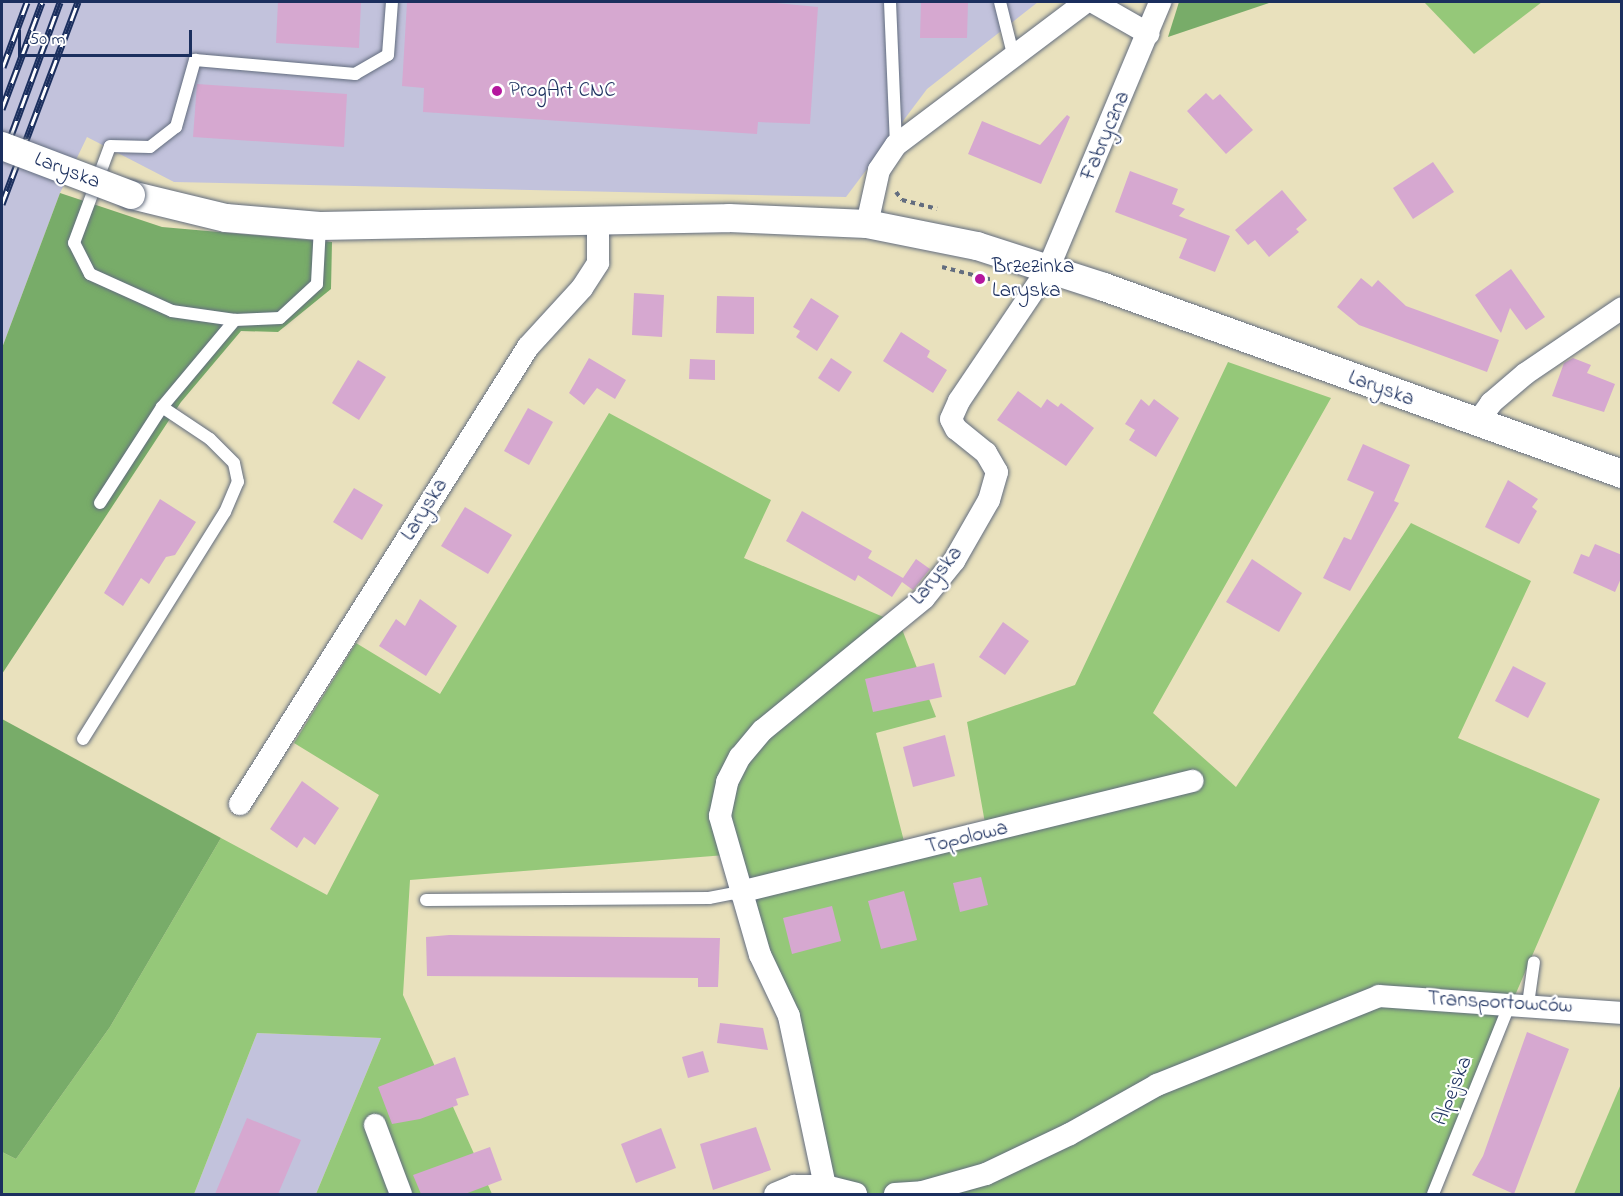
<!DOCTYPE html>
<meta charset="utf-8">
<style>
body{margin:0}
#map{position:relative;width:1623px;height:1196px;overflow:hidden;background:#e9e1bd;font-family:"Indie Flower",sans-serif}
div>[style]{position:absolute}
.industrial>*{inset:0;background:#c2c2dc}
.green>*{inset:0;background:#95c879}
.forest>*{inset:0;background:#78ac69}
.building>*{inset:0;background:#d6a8d0}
.path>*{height:4px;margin-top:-2px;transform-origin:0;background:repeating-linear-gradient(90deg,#636d7f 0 4.5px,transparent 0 9px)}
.roads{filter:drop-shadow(0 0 2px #636d7f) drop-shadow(0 0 2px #636d7f)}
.service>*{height:12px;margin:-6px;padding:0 6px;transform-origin:6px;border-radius:6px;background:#fff}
.minor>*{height:22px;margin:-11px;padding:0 11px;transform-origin:11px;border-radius:11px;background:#fff}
.tertiary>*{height:28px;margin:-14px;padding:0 14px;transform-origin:14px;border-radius:14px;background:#fff}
.rail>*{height:7px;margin-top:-3.5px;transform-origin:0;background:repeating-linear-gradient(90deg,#fff 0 14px,#1b2f5e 0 28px);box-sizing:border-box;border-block:2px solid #1b2f5e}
.bridges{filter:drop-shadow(0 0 2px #636d7f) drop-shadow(0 0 2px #636d7f)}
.tertiary-bridge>*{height:28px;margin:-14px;padding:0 14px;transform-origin:14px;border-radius:14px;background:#fff}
.dots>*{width:16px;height:16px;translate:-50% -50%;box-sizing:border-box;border:3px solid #fff;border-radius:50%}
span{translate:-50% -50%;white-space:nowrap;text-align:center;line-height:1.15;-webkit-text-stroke:4.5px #fff;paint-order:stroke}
.poi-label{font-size:21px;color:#1b2f5e}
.left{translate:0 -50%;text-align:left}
.street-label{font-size:21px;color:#1b2f5e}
.frame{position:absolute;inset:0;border:3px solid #1b2f5e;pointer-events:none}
.scale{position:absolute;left:18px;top:30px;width:174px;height:27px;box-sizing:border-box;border:3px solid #1b2f5e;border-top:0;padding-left:8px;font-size:18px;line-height:21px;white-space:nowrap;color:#1b2f5e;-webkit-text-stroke:4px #fff;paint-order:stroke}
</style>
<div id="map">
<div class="industrial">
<i style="clip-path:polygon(2px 2px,1038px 2px,927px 89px,846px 197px,174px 182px,87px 137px,60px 193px,2px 348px)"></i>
<i style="clip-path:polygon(257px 1033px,381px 1038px,316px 1194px,194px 1194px)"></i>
</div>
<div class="green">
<i style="clip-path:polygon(1424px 2px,1542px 2px,1474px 54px)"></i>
<i style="clip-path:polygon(1228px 362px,1331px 398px,1153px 713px,1236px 787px,1411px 523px,1531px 581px,1458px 738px,1600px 799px,1429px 1194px,812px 1194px,815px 1187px,777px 970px,738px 854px,410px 880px,403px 995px,492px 1194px,316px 1194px,381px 1038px,257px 1033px,194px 1194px,2px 1194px,2px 1152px,16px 1159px,110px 1027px,221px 838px,327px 895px,379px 795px,294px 743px,356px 643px,440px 694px,609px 413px,771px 500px,744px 558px,900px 624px,936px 717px,876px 733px,906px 849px,985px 823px,967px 722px,1075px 685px)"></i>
<i style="clip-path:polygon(1621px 1084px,1621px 1194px,1574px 1194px)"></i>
</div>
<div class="forest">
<i style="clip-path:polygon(1179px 2px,1272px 2px,1168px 37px)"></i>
<i style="clip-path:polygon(60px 193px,162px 227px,332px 242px,331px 289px,278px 332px,241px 331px,181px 402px,2px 674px,2px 348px)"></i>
<i style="clip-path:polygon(2px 719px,221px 838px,110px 1027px,16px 1159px,2px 1152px)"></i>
</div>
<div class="building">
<i style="clip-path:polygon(278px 2px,361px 2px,359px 48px,276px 43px)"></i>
<i style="clip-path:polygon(407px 2px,765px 2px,818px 7px,810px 124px,758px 122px,757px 134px,423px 112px,424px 88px,402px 86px)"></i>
<i style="clip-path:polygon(921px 2px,968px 2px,967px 38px,920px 38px)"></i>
<i style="clip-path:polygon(197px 84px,347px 94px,344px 147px,193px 137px)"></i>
<i style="clip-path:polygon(1206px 93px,1213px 100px,1220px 94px,1253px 130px,1226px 154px,1187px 111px)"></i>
<i style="clip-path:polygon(1067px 115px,1070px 117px,1041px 184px,968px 154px,982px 121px,1040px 145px)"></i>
<i style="clip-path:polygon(1433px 162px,1454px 192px,1413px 219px,1393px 188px)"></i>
<i style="clip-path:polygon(1130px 171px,1178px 189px,1172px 204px,1185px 209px,1179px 216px,1230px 236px,1215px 272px,1179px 258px,1187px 239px,1115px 212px)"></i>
<i style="clip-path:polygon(1282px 190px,1307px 220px,1296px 229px,1299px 232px,1269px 257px,1255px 240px,1248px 245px,1235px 230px)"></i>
<i style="clip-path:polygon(1511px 269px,1545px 317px,1526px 330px,1510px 308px,1501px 333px,1475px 295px)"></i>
<i style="clip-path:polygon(1361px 278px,1372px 287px,1378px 280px,1406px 306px,1499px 340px,1487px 372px,1359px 325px,1337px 307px)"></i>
<i style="clip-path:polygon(634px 293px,664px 295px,662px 337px,632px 335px)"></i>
<i style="clip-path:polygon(717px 296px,754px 297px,754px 334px,716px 333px)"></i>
<i style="clip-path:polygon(811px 298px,839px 316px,817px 351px,796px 337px,800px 331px,793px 327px)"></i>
<i style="clip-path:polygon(901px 332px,930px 351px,927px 357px,947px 370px,933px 393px,883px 361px)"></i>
<i style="clip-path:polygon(589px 358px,626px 380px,615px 399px,597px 388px,584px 405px,569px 393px)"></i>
<i style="clip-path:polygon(831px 358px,852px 372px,839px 392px,818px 378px)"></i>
<i style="clip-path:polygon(1573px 358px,1591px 365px,1587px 373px,1615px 384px,1604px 412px,1552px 396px,1564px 363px)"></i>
<i style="clip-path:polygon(690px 359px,715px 360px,715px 380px,689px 379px)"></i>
<i style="clip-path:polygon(358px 360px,386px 377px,359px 420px,332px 403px)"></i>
<i style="clip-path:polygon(1018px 391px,1041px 408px,1047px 399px,1058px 407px,1061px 403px,1094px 428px,1066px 466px,997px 420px)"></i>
<i style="clip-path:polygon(1141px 399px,1149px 406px,1154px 399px,1179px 418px,1156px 457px,1129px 440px,1135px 430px,1125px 424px)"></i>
<i style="clip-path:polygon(528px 408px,553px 422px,529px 465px,504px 451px)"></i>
<i style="clip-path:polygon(1363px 444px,1410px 465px,1394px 501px,1399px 503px,1350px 591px,1323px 578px,1344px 537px,1351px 540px,1374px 492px,1347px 480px)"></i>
<i style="clip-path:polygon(1508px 480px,1538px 499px,1532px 507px,1537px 511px,1519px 544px,1485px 527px)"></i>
<i style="clip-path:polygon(354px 488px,383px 505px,362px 540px,333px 522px)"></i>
<i style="clip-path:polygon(160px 499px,196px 522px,175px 555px,166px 557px,149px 584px,141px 578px,123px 606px,104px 593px)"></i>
<i style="clip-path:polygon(465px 507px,512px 535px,488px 574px,441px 546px)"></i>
<i style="clip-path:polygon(802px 511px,872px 551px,868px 558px,903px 578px,916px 559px,930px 569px,913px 590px,902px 582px,892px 597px,858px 575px,855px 581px,786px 541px)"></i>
<i style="clip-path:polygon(1595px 544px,1622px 555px,1622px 576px,1615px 592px,1573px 573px,1581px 554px,1589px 557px)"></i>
<i style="clip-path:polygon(1252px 559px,1302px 593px,1279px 632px,1226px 602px)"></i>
<i style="clip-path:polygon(420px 599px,457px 626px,426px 676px,379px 646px,396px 619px,405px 626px)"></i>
<i style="clip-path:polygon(1003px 622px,1029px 641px,1005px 675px,979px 657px)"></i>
<i style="clip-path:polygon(934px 663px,942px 697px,873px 712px,865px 679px)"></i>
<i style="clip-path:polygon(1513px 666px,1546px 683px,1528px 718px,1495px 701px)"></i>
<i style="clip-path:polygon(945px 735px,955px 776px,913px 787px,903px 747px)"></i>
<i style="clip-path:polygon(302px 781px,339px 808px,315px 845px,304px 837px,297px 848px,270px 829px)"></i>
<i style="clip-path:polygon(981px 877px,988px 905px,960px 912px,953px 883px)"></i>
<i style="clip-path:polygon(904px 891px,917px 940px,881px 949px,868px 901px)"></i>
<i style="clip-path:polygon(832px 906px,841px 941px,792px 954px,783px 918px)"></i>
<i style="clip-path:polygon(449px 935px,720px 938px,718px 987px,698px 987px,698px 978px,427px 976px,426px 937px)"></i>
<i style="clip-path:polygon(720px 1023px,763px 1028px,768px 1050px,717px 1043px)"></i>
<i style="clip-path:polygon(1527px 1032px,1569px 1049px,1514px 1194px,1472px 1175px,1483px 1156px)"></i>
<i style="clip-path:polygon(703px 1051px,709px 1072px,688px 1078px,682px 1057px)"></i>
<i style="clip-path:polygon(455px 1057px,469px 1095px,456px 1099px,458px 1105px,420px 1119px,392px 1124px,378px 1087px)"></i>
<i style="clip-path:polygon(247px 1118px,301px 1140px,278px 1194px,215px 1194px)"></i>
<i style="clip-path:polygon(756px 1127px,771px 1170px,713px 1190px,700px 1144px)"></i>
<i style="clip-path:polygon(661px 1128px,676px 1168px,636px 1183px,621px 1144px)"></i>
<i style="clip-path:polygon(490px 1147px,502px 1180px,465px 1194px,421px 1194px,413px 1175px)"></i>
</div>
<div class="path">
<i style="left:896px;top:192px;width:10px;rotate:53deg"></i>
<i style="left:902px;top:200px;width:36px;rotate:14deg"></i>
<i style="left:942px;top:267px;width:53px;rotate:14.3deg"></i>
</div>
<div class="roads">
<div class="service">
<i style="left:890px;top:2px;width:143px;rotate:87.6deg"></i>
<i style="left:1000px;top:2px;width:58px;rotate:76deg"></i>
<i style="left:320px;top:226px;width:58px;rotate:93deg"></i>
<i style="left:317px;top:284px;width:50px;rotate:137.4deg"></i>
<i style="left:280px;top:318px;width:45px;rotate:177.5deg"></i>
<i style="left:235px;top:320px;width:64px;rotate:-171.9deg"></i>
<i style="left:172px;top:311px;width:90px;rotate:-155.7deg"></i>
<i style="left:90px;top:274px;width:35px;rotate:-117deg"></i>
<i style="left:74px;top:243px;width:103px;rotate:-69.6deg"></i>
<i style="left:110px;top:146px;width:40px;rotate:1.4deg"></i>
<i style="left:150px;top:147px;width:33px;rotate:-38deg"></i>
<i style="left:176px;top:127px;width:70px;rotate:-74.2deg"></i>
<i style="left:195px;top:60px;width:161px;rotate:5deg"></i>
<i style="left:355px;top:74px;width:38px;rotate:-30deg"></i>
<i style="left:388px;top:55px;width:53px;rotate:-85.7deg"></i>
<i style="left:100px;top:503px;width:114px;rotate:-57.1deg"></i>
<i style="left:162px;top:407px;width:114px;rotate:-50deg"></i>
<i style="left:83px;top:739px;width:268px;rotate:-58deg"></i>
<i style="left:225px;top:512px;width:33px;rotate:-67deg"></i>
<i style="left:238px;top:482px;width:19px;rotate:-102deg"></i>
<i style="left:234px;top:463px;width:34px;rotate:-135deg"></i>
<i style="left:210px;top:439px;width:58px;rotate:-146.3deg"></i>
<i style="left:426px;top:900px;width:283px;rotate:-0.4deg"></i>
<i style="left:709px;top:898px;width:32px;rotate:-11deg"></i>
<i style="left:1528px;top:1004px;width:42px;rotate:-81.9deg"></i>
<i style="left:1433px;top:1194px;width:206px;rotate:-68deg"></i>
</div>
<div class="minor">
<i style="left:1093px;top:2px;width:64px;rotate:29.7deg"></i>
<i style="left:867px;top:224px;width:55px;rotate:-77.5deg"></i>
<i style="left:879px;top:170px;width:30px;rotate:-56deg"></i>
<i style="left:896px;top:145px;width:238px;rotate:-37deg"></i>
<i style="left:1476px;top:424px;width:26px;rotate:-54deg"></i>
<i style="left:1491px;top:403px;width:45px;rotate:-40.5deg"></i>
<i style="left:1525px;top:374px;width:117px;rotate:-34.2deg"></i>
<i style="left:240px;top:804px;width:540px;rotate:-57.78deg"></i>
<i style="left:528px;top:347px;width:80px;rotate:-47.5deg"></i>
<i style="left:582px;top:288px;width:30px;rotate:-57deg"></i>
<i style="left:598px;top:263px;width:44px;rotate:-90deg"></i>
<i style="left:740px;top:892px;width:466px;rotate:-13.8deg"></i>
<i style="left:375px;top:1125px;width:74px;rotate:69.4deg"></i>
<i style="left:825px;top:1186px;width:174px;rotate:-102deg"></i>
<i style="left:789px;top:1016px;width:68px;rotate:-115.4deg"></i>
<i style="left:760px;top:955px;width:145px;rotate:-106.1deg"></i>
<i style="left:720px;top:816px;width:35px;rotate:-78deg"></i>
<i style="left:727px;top:782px;width:28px;rotate:-63deg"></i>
<i style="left:740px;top:757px;width:35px;rotate:-50deg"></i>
<i style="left:763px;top:730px;width:208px;rotate:-39.3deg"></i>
<i style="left:924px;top:598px;width:48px;rotate:-51deg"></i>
<i style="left:954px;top:561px;width:70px;rotate:-60.2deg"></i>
<i style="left:989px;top:500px;width:29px;rotate:-74deg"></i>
<i style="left:997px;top:472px;width:22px;rotate:-120deg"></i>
<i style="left:986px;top:453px;width:38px;rotate:-141deg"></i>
<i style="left:956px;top:429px;width:11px;rotate:-117deg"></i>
<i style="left:951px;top:419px;width:20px;rotate:-66deg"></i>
<i style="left:959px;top:401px;width:159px;rotate:-56deg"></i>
<i style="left:1048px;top:269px;width:290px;rotate:-67.2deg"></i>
<i style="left:775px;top:1194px;width:21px;rotate:-23deg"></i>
<i style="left:794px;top:1186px;width:31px"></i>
<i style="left:825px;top:1186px;width:32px;rotate:14deg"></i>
<i style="left:895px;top:1194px;width:27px;rotate:-4deg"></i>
<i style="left:922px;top:1192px;width:66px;rotate:-15.7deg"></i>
<i style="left:986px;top:1174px;width:93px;rotate:-25.5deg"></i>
<i style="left:1070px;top:1134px;width:100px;rotate:-29.4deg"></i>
<i style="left:1157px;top:1085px;width:239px;rotate:-21.8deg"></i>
<i style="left:1379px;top:996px;width:244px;rotate:4deg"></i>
</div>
<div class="tertiary">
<i style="left:131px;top:195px;width:98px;rotate:13.6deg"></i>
<i style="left:226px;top:218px;width:94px;rotate:4.9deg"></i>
<i style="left:320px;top:226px;width:409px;rotate:-1.1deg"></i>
<i style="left:729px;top:218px;width:138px;rotate:2.5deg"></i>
<i style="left:867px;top:224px;width:112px;rotate:11.3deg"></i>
<i style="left:977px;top:246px;width:133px;rotate:17.9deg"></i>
<i style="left:1104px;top:287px;width:551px;rotate:19.85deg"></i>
</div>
</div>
<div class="rail">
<i style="left:3px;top:67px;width:69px;rotate:-69.7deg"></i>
<i style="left:2px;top:109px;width:114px;rotate:-69.5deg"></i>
<i style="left:2px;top:160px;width:168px;rotate:-69.8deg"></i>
<i style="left:2px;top:204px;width:216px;rotate:-69.4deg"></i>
</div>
<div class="bridges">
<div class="tertiary-bridge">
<i style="left:2px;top:146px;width:138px;rotate:20.8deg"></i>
</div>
</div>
<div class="dots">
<i style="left:497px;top:91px;background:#b5179e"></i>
<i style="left:980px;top:279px;background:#b5179e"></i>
</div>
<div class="poi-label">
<span class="left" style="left:509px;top:91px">ProgArt CNC</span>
<span class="left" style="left:992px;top:279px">Brzezinka<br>Laryska</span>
</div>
<div class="street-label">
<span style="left:1106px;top:136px;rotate:-67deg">Fabryczna</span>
<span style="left:67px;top:171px;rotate:21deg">Laryska</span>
<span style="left:1381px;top:389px;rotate:20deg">Laryska</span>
<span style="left:425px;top:510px;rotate:-58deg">Laryska</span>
<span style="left:937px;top:576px;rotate:-51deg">Laryska</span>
<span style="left:967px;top:838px;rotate:-14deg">Topolowa</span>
<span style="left:1500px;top:1003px;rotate:3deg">Transportowców</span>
<span style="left:1453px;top:1091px;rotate:-68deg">Alpejska</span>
</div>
<div class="frame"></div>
<div class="scale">50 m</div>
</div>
